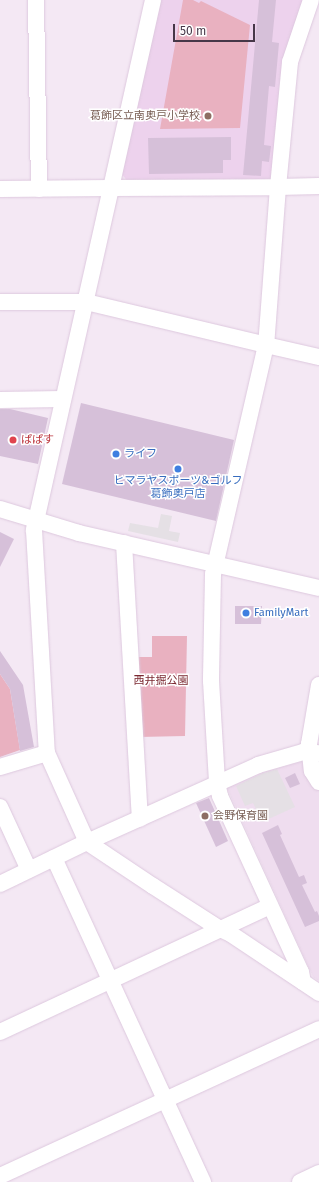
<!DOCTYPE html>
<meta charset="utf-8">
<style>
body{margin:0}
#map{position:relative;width:319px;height:1182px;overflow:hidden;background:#f4e8f4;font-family:"Fira Sans","Noto Sans JP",sans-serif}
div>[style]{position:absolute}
.residential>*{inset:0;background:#efddef}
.education>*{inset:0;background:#edd2ed}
.green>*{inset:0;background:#e9b1c0}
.parking>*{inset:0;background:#e5e0e5}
.building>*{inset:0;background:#d6c0d9}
.roads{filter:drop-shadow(0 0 1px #ddc8de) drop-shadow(0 0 1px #ddc8de)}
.minor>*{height:16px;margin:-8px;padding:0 8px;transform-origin:8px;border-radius:8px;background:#fff}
.dots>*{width:11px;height:11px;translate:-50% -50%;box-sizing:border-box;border:2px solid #fff;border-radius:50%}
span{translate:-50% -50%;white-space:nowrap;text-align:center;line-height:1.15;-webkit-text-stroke:3px #fff;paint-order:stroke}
.education-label{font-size:11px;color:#785e54}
.right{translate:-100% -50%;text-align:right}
.left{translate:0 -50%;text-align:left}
.health-label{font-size:11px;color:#be3a42}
.shop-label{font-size:11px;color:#366cbe}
.park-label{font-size:11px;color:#7b2931}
.scale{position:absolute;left:173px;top:24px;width:82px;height:18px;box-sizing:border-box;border:2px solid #463748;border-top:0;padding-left:5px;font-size:12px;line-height:14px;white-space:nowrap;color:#463748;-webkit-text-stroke:3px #fff;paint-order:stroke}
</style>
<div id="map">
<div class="residential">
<i style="clip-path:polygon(304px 761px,319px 788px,319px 981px,313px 977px,227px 788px,263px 772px)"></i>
</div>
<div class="education">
<i style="clip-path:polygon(161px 0,306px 0,274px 178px,267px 183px,128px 182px,121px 173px)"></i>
</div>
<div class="green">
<i style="clip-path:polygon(183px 0,193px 0,199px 3px,201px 1px,250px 25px,240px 128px,160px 129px)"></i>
<i style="clip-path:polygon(152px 636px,187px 636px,185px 736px,139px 737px,135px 657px,152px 657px)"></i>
<i style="clip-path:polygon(0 674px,10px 689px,20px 750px,0 757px)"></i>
</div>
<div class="parking">
<i style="clip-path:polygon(161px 514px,172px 516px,169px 531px,180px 533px,178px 542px,128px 531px,130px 523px,158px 528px)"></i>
<i style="clip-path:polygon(277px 769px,295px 807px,262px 822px,253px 803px,245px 806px,236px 786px,263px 773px)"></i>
</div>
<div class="building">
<i style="clip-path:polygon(259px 0,276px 0,272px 42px,279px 43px,275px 87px,269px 86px,264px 145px,271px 146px,269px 162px,262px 161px,261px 176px,243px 175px)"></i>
<i style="clip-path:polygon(231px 137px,231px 160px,223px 160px,223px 173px,149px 174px,148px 138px)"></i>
<i style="clip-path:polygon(81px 403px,234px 440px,216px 521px,62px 484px)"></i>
<i style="clip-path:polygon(0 409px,10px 409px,48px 418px,38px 464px,0 456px)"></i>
<i style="clip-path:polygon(0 532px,14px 539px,0 567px)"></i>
<i style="clip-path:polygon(235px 606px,262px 606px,261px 624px,235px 624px)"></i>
<i style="clip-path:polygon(0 651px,23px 685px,34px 747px,20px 751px,10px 689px,0 674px)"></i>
<i style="clip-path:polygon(295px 773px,300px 784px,290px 788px,285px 778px)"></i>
<i style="clip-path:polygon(209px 798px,228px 841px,216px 847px,196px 803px)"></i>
<i style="clip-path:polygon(278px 825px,282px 834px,280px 835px,299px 877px,304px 875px,307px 883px,302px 885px,315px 912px,317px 911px,319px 916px,319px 921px,305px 927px,262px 833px)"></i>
</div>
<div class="roads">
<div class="minor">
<i style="left:36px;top:0;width:189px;rotate:89.1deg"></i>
<i style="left:153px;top:0;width:193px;rotate:102.6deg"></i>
<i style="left:111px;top:188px;width:167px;rotate:-0.3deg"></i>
<i style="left:278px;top:187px;width:126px;rotate:-84.5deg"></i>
<i style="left:290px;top:62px;width:65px;rotate:-71.3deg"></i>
<i style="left:319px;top:186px;width:41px;rotate:178.6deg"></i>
<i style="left:278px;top:187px;width:158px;rotate:94.3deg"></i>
<i style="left:266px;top:345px;width:54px;rotate:12.8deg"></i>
<i style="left:0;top:189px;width:111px;rotate:-0.5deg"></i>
<i style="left:111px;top:188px;width:351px;rotate:102.7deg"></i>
<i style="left:34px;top:530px;width:223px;rotate:86.7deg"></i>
<i style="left:47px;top:753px;width:98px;rotate:65.8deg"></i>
<i style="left:87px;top:842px;width:79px;rotate:33.7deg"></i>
<i style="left:153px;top:886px;width:80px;rotate:32.7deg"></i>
<i style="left:220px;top:929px;width:12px;rotate:24deg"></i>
<i style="left:231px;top:934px;width:106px;rotate:33.8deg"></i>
<i style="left:0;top:302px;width:86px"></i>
<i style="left:86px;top:302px;width:185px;rotate:13.4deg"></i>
<i style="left:266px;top:345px;width:235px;rotate:103deg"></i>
<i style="left:213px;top:574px;width:107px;rotate:91.1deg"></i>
<i style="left:211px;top:681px;width:102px;rotate:86.6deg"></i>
<i style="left:217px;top:783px;width:13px;rotate:77deg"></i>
<i style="left:220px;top:796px;width:194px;rotate:65.3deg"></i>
<i style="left:301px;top:972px;width:10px;rotate:79deg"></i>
<i style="left:0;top:400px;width:62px;rotate:-0.9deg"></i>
<i style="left:0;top:509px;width:83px;rotate:16.9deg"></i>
<i style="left:79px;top:533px;width:246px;rotate:12.9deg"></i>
<i style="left:124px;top:543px;width:276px;rotate:86.7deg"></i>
<i style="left:319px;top:685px;width:60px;rotate:99.6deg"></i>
<i style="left:309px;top:744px;width:27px;rotate:84deg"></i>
<i style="left:312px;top:771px;width:13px;rotate:58deg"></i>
<i style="left:0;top:767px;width:49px;rotate:-16.6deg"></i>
<i style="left:0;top:807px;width:69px;rotate:65.3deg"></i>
<i style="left:54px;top:858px;width:357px;rotate:65.3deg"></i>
<i style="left:0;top:884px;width:97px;rotate:-25.8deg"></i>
<i style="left:87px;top:842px;width:188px;rotate:-24.2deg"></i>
<i style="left:258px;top:765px;width:47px;rotate:-16.1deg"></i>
<i style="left:303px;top:752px;width:16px;rotate:4deg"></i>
<i style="left:0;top:1032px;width:298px;rotate:-25deg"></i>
<i style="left:0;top:1176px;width:351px;rotate:-24.7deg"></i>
<i style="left:300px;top:1182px;width:21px;rotate:-25deg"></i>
</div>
</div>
<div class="dots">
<i style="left:208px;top:116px;background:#8d6e63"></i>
<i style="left:13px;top:440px;background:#e0444e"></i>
<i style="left:116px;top:454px;background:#3f7fe0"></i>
<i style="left:178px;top:469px;background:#3f7fe0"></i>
<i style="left:246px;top:613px;background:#3f7fe0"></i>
<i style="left:205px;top:816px;background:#8d6e63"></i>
</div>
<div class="education-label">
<span class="right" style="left:200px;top:116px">葛飾区立南奥戸小学校</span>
<span class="left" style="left:213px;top:816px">会野保育園</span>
</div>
<div class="health-label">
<span class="left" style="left:21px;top:440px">ぱぱす</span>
</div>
<div class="shop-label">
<span class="left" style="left:124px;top:454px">ライフ</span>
<span style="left:178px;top:488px">ヒマラヤスポーツ&amp;ゴルフ<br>葛飾奥戸店</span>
<span class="left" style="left:254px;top:613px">FamilyMart</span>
</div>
<div class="park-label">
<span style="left:161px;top:681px">西井掘公園</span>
</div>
<div class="scale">50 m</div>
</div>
